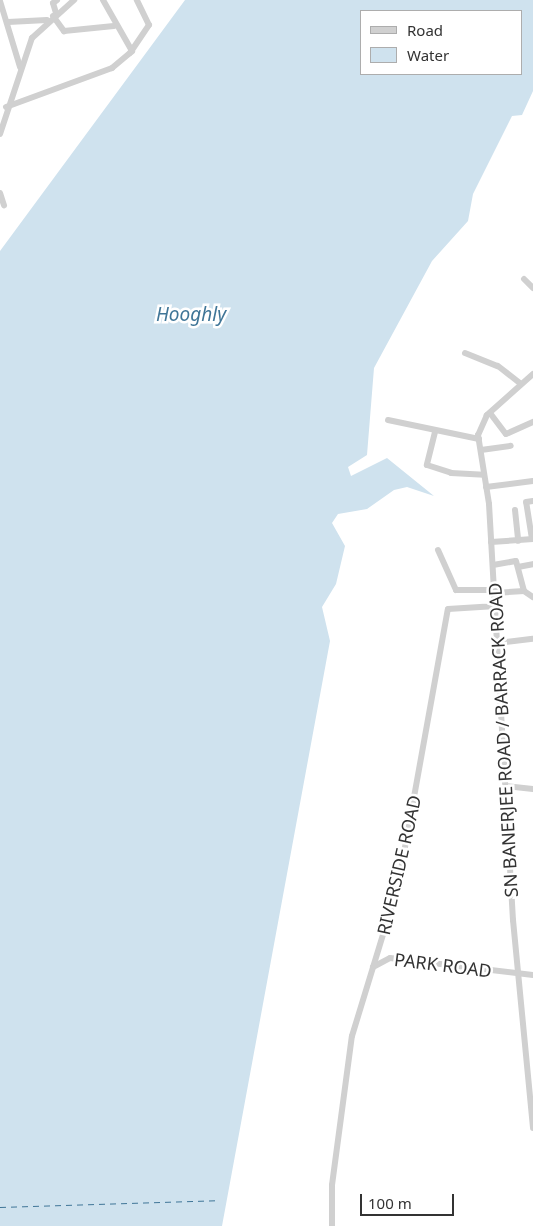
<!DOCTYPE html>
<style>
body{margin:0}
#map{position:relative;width:533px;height:1226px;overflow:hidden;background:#fff;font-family:"Noto Sans",sans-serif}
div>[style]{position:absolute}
.water>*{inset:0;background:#cfe2ee}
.ferry>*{height:1px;margin-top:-0.5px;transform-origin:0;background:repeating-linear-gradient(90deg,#3f7597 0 6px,transparent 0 11px)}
.minor>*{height:6px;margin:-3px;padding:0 3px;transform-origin:3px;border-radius:3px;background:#d0d0d0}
span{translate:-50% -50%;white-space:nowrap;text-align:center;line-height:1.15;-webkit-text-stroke:5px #fff;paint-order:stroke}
.street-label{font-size:18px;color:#333}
.water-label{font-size:19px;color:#3f7597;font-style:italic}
.legend{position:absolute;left:360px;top:10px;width:162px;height:65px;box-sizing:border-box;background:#fff;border:1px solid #adadad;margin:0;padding:6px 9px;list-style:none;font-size:15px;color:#333}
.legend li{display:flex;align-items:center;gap:10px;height:25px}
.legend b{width:25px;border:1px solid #adadad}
.scale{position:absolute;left:360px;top:1194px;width:94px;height:22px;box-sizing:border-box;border:2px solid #333;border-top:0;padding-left:6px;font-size:15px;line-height:18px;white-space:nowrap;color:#333;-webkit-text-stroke:4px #fff;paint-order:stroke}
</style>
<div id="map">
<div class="water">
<i style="clip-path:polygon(evenodd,185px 0,533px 0,533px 91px,522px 115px,512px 116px,473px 194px,468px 221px,432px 261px,374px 368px,367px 455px,348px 467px,351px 476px,387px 458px,434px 496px,407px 487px,394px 490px,367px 509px,338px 514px,332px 523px,345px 546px,336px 584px,322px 607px,330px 641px,222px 1226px,0 1226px,0 251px,185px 0,522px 11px,522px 74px,362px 74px,362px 11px,522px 11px)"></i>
</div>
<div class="ferry">
<i style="left:0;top:1207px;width:217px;rotate:-1.8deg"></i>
</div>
<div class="minor">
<i style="left:103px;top:0;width:59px;rotate:60.4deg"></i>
<i style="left:0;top:1px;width:69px;rotate:73.1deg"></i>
<i style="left:56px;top:13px;width:10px;rotate:-107deg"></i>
<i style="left:53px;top:3px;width:5px;rotate:-37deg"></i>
<i style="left:53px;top:16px;width:19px;rotate:54deg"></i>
<i style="left:64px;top:31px;width:50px;rotate:-5.7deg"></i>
<i style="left:8px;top:22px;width:39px;rotate:-3deg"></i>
<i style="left:6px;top:107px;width:113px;rotate:-20.2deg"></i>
<i style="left:112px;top:68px;width:23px;rotate:-40deg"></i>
<i style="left:130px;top:53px;width:34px;rotate:-56deg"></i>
<i style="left:149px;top:25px;width:28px;rotate:-116deg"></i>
<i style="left:0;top:134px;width:101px;rotate:-71.6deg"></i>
<i style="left:32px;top:38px;width:57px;rotate:-42.1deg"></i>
<i style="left:0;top:193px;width:13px;rotate:72deg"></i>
<i style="left:524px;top:279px;width:13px;rotate:45deg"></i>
<i style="left:465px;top:353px;width:35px;rotate:22deg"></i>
<i style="left:498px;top:366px;width:29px;rotate:38deg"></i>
<i style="left:533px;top:374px;width:62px;rotate:138.3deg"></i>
<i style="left:487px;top:415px;width:22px;rotate:114deg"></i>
<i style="left:478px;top:435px;width:70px;rotate:80.9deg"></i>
<i style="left:489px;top:504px;width:417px;rotate:86.7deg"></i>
<i style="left:513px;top:920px;width:209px;rotate:84.5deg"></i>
<i style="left:490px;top:413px;width:26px;rotate:53deg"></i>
<i style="left:506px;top:434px;width:30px;rotate:-24deg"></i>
<i style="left:388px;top:420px;width:93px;rotate:11.8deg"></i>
<i style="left:435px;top:432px;width:34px;rotate:104deg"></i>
<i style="left:427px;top:465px;width:25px;rotate:18deg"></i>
<i style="left:451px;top:473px;width:33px;rotate:3deg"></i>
<i style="left:481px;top:450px;width:30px;rotate:-8deg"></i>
<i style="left:486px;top:487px;width:47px;rotate:-7.3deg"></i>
<i style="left:515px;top:510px;width:31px;rotate:84deg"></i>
<i style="left:532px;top:539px;width:37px;rotate:-99deg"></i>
<i style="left:526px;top:502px;width:7px;rotate:-8deg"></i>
<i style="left:491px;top:542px;width:42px;rotate:-4.1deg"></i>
<i style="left:438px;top:550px;width:44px;rotate:65.8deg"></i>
<i style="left:456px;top:590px;width:39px"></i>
<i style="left:493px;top:565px;width:23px;rotate:-10deg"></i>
<i style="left:516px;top:561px;width:31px;rotate:75deg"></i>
<i style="left:518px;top:567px;width:15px;rotate:-11deg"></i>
<i style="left:495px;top:593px;width:29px;rotate:-4deg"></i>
<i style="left:524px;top:591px;width:11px;rotate:34deg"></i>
<i style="left:498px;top:643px;width:35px;rotate:-7deg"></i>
<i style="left:505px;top:786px;width:28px;rotate:6deg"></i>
<i style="left:373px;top:967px;width:19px;rotate:-28deg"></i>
<i style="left:390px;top:958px;width:144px;rotate:6.8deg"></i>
<i style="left:332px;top:1226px;width:41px;rotate:-90deg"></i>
<i style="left:332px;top:1185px;width:150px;rotate:-82.4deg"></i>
<i style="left:352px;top:1036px;width:157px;rotate:-73deg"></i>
<i style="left:398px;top:886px;width:281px;rotate:-79.8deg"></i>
<i style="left:448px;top:609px;width:48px;rotate:-3.6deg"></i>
</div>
<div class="street-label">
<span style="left:503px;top:740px;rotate:-93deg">SN BANERJEE ROAD / BARRACK ROAD</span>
<span style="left:399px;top:865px;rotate:-77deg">RIVERSIDE ROAD</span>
<span style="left:443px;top:965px;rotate:7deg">PARK ROAD</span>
</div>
<div class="water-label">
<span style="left:191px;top:315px">Hooghly</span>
</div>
<ul class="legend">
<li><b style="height:6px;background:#d0d0d0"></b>Road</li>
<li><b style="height:14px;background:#cfe2ee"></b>Water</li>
</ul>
<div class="scale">100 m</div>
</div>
